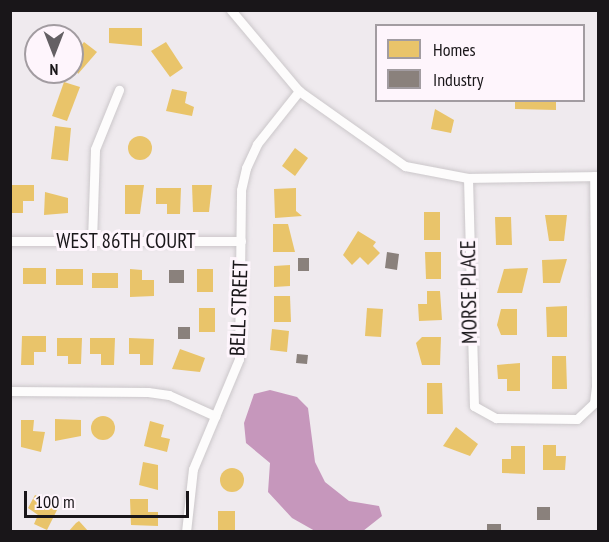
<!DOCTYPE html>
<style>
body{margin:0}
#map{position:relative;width:609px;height:542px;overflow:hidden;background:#efeaee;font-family:"PT Sans Narrow",sans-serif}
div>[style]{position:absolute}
.water>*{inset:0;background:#c697bc}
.homes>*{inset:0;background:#e9c46a}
.round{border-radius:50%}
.industry>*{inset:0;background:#8a817c}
.roads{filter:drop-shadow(0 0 2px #cbc7ca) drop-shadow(0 0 2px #cbc7ca)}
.street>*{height:9px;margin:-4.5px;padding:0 4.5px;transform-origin:4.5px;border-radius:4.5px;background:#fdfcfc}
span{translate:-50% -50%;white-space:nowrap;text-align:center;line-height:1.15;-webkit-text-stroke:6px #fef5fc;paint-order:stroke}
.street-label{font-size:21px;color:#191619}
.frame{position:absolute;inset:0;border:12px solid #191619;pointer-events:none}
.legend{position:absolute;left:375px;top:24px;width:210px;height:78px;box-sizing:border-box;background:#fef5fc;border:2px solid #a29ca1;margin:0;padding:8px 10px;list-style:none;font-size:18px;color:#191619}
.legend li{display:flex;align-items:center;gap:12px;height:30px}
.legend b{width:30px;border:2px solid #a29ca1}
.north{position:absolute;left:24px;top:24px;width:60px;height:60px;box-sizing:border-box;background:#fef5fc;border:2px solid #a29ca1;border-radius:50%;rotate:180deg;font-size:16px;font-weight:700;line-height:24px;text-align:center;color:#191619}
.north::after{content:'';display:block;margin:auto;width:21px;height:27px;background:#646064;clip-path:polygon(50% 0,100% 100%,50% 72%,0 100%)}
.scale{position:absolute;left:24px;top:491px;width:165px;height:27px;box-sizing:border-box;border:3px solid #191619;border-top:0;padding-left:8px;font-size:18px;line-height:21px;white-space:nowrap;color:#191619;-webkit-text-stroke:4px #fef5fc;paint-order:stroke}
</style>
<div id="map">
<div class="water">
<i style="clip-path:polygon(270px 390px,297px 397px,308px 408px,315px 462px,325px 482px,349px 501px,379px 506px,382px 516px,363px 531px,315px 531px,292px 518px,268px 492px,270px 463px,246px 443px,244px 423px,254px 394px)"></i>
</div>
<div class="homes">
<i style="clip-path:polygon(109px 28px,142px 28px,142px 46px,109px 43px)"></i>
<i style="clip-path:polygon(84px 42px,97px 52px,78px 74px,72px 57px)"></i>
<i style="clip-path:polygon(166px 42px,183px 68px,170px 77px,151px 51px)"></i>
<i style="clip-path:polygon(64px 82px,80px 87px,67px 121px,52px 116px)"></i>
<i style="clip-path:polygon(172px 89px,187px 92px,185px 103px,194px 107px,192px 116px,166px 111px)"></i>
<i style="clip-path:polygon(515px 100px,556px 100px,556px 110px,515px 109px)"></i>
<i style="clip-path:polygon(435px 109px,454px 120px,451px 133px,431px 129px)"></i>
<i style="clip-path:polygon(55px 126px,71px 128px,68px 161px,51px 159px)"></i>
<i class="round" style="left:128px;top:136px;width:24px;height:24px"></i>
<i style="clip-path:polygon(295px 148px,308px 158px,295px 176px,282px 166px)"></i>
<i style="clip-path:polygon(10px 185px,34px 185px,34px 201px,23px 201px,23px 213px,10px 213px)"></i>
<i style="clip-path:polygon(125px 185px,144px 185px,140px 214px,125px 214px)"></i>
<i style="clip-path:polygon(192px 185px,212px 185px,209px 212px,193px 212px)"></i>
<i style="clip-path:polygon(156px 188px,181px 188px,180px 214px,167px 214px,167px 204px,156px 204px)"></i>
<i style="clip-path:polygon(296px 188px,296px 211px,302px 216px,275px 218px,274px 189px)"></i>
<i style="clip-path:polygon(45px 192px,68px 198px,68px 213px,44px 215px)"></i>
<i style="clip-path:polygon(424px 212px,440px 212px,440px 240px,424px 240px)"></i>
<i style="clip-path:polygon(545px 215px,567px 215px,564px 241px,549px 241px)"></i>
<i style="clip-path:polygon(495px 217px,511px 217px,512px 245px,496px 245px)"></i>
<i style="clip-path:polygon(273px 224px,288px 224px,295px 252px,273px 252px)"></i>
<i style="clip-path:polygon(358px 231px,376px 242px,373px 246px,380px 253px,368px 265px,360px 257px,352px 265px,343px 255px)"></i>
<i style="clip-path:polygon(425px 252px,441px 252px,441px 279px,426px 279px)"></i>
<i style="clip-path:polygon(567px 259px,560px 283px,543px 283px,542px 260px)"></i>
<i style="clip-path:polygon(290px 265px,290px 286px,274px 287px,274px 266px)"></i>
<i style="clip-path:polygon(23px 268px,46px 268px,46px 284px,23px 284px)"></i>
<i style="clip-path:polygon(528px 268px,522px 293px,497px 293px,504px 269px)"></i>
<i style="clip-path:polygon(56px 269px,83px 269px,83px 285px,56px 285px)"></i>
<i style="clip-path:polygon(130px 269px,142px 270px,142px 280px,154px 280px,154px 296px,130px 297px)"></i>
<i style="clip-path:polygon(197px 269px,213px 269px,213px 292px,197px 292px)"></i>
<i style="clip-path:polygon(92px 273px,118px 273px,118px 288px,92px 288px)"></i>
<i style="clip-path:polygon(427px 291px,440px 291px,442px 320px,419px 321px,418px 304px,427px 304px)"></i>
<i style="clip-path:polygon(274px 296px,290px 296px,291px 322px,274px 322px)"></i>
<i style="clip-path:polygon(567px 306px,567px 337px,547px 337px,546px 307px)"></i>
<i style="clip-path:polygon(199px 308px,215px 308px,215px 332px,199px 332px)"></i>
<i style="clip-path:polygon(367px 308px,383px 309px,381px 337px,365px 336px)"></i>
<i style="clip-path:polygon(501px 309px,517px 309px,517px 335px,501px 335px,497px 325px)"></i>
<i style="clip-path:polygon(272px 329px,289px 331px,287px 352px,270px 350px)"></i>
<i style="clip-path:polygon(22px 336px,46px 336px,46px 352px,34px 352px,34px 365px,21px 365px)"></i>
<i style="clip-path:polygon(422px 337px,441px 337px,440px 365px,422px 365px,416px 343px)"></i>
<i style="clip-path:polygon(57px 338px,82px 338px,81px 364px,68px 364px,68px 356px,57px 356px)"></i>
<i style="clip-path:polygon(90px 338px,115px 338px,114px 365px,101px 365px,101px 354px,90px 354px)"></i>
<i style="clip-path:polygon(129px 338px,154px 339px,153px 365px,140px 365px,140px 354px,129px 354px)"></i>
<i style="clip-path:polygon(180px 349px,205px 358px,200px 372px,172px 369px)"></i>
<i style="clip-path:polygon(552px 356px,566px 356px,567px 389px,552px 389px)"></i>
<i style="clip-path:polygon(520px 363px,520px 391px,507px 391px,507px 379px,498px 379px,497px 365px)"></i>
<i style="clip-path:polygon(427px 383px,442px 383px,443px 414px,427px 414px)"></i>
<i class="round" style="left:91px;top:416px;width:24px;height:24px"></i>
<i style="clip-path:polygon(55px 419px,81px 420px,81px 436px,55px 441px)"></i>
<i style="clip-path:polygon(21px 420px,34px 420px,33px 431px,45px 432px,41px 452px,21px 447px)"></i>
<i style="clip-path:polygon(150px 421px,164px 425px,161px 437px,170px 439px,167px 452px,144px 446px)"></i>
<i style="clip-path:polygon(456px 427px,478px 444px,470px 456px,443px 446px)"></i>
<i style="clip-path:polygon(543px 445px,556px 445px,556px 456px,566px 456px,565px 470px,543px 470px)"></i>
<i style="clip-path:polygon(511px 446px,525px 446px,525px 474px,502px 473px,502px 459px,511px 459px)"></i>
<i style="clip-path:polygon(143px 462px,158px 465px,158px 490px,139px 485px)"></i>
<i class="round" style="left:220px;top:468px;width:24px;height:24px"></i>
<i style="clip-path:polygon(35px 495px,59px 506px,47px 530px,34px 524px,38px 515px,28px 508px)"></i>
<i style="clip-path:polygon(130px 499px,148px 499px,148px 512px,158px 512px,158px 526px,131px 525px)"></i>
<i style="clip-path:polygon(218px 511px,235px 511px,235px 532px,218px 532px)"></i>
<i style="clip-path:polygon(79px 521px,89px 532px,68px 532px,76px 523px)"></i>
</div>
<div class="industry">
<i style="clip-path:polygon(387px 252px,399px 254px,397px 270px,385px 268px)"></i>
<i style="clip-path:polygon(298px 258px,309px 258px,309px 271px,298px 271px)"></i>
<i style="clip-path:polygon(169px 270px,184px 270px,184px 283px,169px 283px)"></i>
<i style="clip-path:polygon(178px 327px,190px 327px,190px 339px,178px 339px)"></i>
<i style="clip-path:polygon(297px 354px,308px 355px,307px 364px,296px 363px)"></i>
<i style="clip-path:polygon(537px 507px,550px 507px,550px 520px,537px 520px)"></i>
<i style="clip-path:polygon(487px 524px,501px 524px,501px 532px,487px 532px)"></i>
</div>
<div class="roads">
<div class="street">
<i style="left:231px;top:10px;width:106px;rotate:50deg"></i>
<i style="left:299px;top:91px;width:130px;rotate:35.3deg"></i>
<i style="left:405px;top:166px;width:64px;rotate:10.8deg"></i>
<i style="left:468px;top:178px;width:130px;rotate:-0.9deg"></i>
<i style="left:468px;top:178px;width:228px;rotate:88.5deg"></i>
<i style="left:474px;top:406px;width:25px;rotate:29deg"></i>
<i style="left:496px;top:418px;width:81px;rotate:0.7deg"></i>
<i style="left:577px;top:419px;width:23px;rotate:-43deg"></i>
<i style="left:594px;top:403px;width:17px;rotate:-83deg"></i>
<i style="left:596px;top:386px;width:210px;rotate:-90.5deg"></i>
<i style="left:10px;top:241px;width:231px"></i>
<i style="left:92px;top:241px;width:92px;rotate:-88.1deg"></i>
<i style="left:95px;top:149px;width:64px;rotate:-67.9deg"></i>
<i style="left:10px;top:391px;width:138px;rotate:0.4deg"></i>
<i style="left:148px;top:392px;width:21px;rotate:8deg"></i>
<i style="left:169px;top:395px;width:51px;rotate:24.5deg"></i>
<i style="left:186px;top:532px;width:63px;rotate:-83.7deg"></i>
<i style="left:193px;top:469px;width:119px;rotate:-67.3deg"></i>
<i style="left:239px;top:359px;width:169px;rotate:-89.3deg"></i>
<i style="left:241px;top:190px;width:23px;rotate:-77deg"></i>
<i style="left:246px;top:168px;width:26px;rotate:-65deg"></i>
<i style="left:257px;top:144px;width:68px;rotate:-51.6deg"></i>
</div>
</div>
<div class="street-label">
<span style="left:126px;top:241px">WEST 86TH COURT</span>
<span style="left:469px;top:292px;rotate:-91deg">MORSE PLACE</span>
<span style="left:239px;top:308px;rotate:-88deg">BELL STREET</span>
</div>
<div class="frame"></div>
<ul class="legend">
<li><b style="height:16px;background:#e9c46a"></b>Homes</li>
<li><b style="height:16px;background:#8a817c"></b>Industry</li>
</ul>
<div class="north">N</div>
<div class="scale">100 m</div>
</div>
